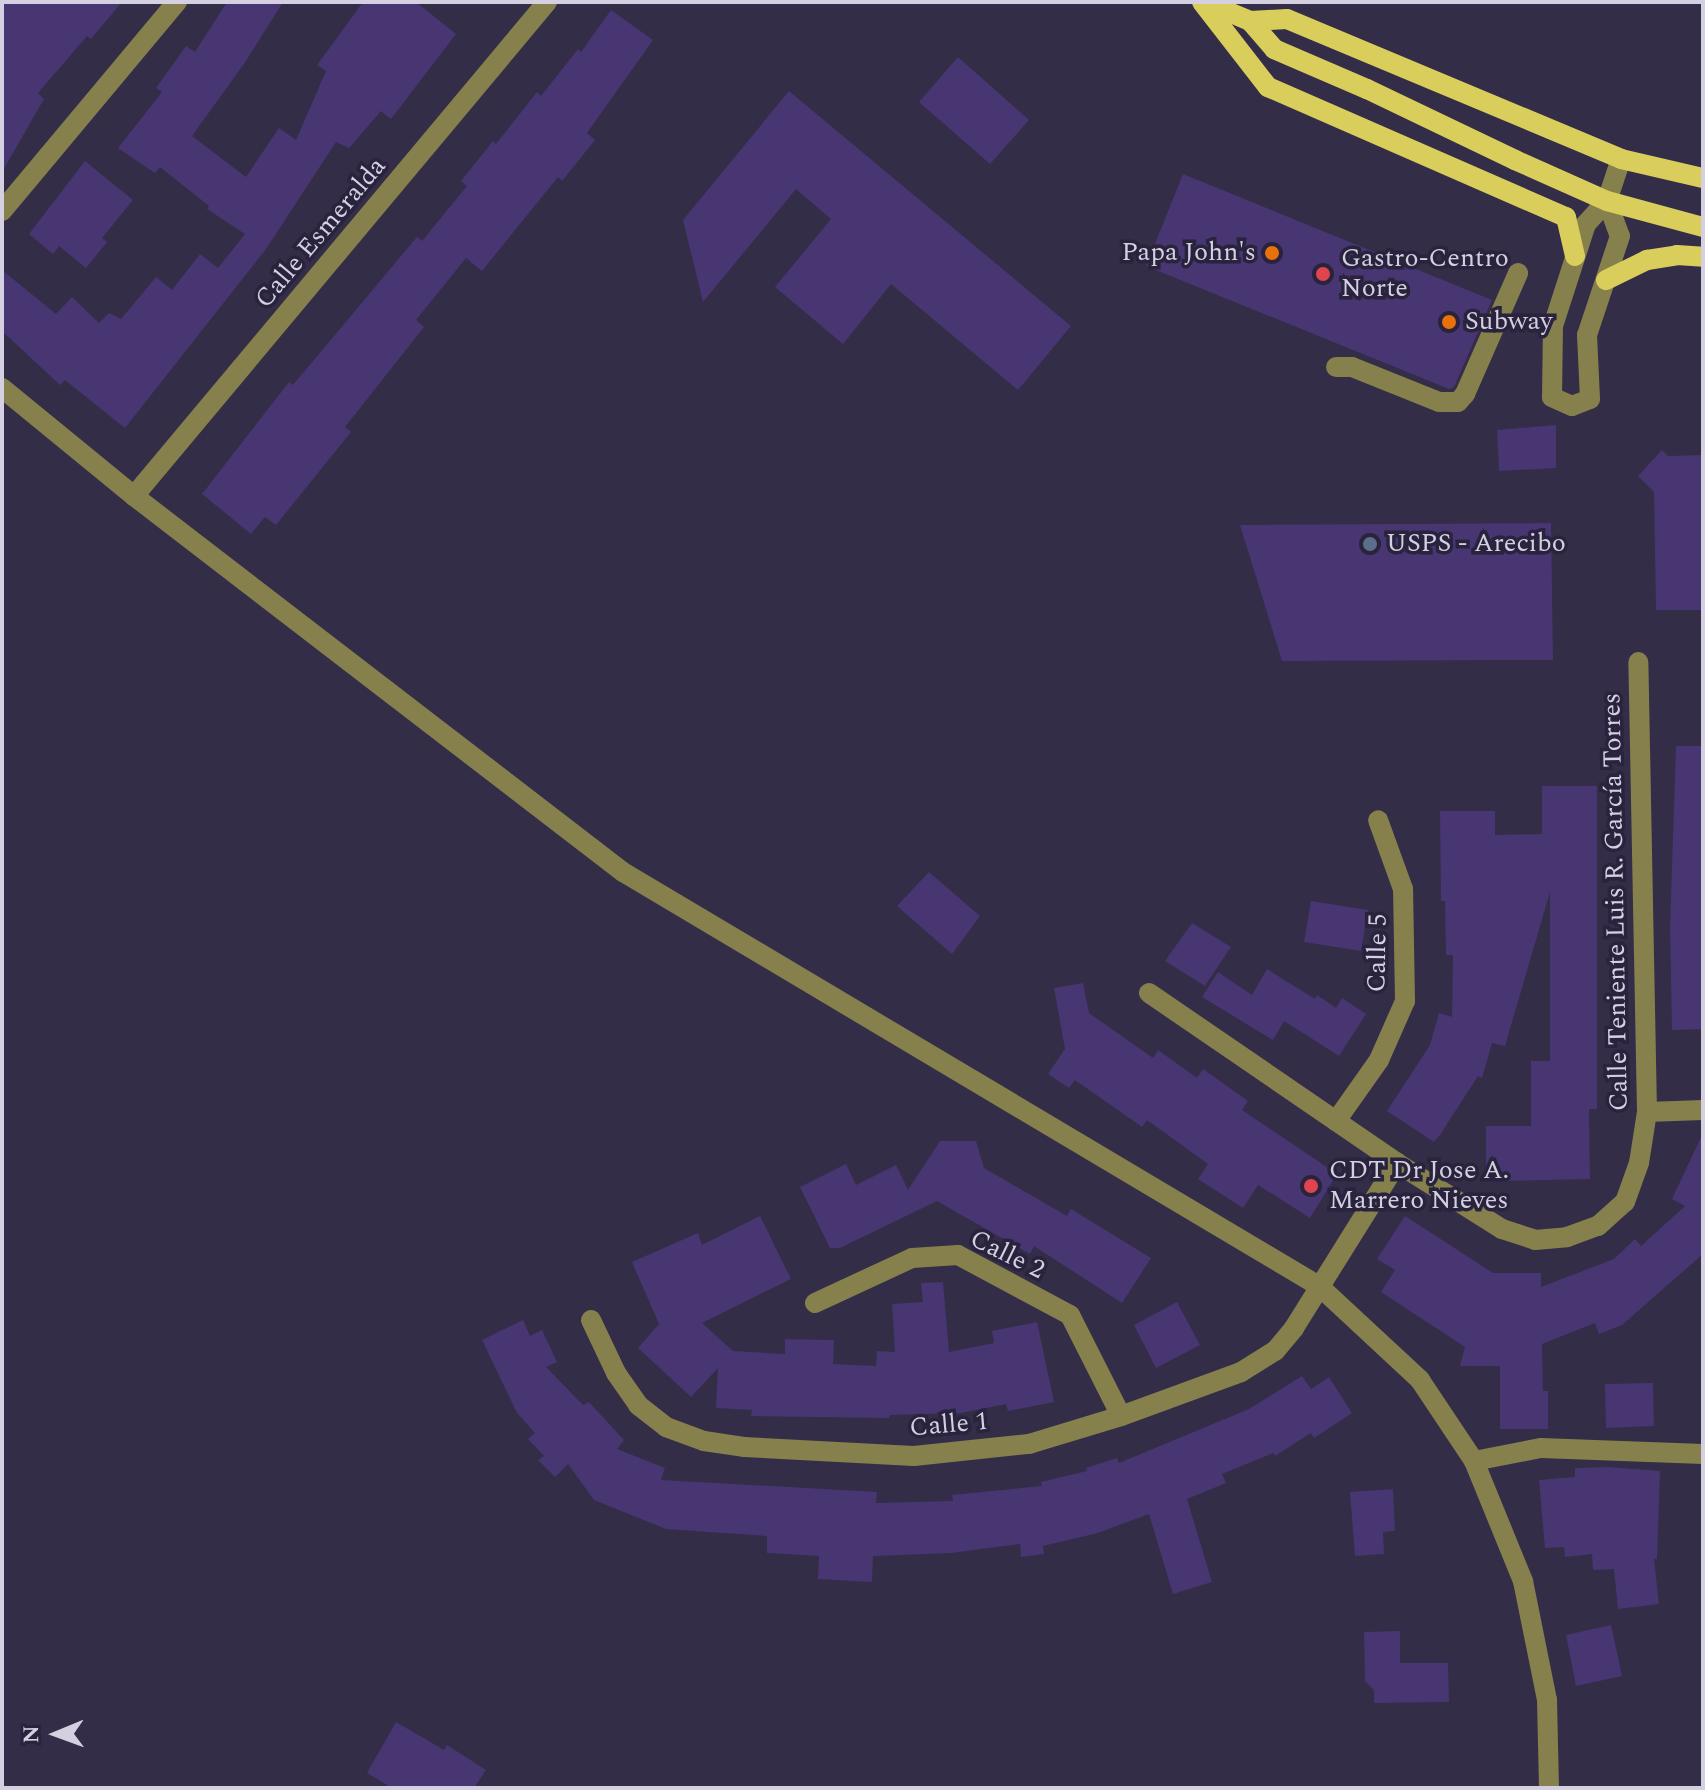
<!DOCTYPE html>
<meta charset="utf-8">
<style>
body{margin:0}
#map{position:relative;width:1705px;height:1790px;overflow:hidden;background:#332d48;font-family:Spectral,serif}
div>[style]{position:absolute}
.building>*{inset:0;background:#473672}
.minor>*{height:20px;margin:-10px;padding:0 10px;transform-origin:10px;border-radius:10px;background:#85804c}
.major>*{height:20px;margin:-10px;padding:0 10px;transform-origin:10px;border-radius:10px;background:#d9cd5b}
.dots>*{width:22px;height:22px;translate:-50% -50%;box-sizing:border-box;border:4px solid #29233d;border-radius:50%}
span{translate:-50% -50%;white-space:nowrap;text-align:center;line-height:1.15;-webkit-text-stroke:7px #29233d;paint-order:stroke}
.street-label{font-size:26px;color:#d4d0e2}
.poi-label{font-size:26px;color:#d4d0e2}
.right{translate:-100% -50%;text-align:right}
.left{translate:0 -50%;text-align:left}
.frame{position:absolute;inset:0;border:4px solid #d4d0e2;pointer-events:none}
.north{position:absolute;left:16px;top:1694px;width:80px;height:80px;-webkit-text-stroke:6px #29233d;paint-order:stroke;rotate:269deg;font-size:22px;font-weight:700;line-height:32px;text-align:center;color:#d4d0e2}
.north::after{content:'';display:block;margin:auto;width:28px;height:36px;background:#d4d0e2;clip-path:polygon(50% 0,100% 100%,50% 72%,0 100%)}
</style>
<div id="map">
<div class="building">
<i style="clip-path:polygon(2px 2px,122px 2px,91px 39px,87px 36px,38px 93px,44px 99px,2px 172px)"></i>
<i style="clip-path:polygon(227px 2px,283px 2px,246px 61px,192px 136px,246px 177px,279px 128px,296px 140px,326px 71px,317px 65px,363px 2px,416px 2px,456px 34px,391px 119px,381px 111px,349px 148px,336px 142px,266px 249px,125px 428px,65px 380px,60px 385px,2px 331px,2px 270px,56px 314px,72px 297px,99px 323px,109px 313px,121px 319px,156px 277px,172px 290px,200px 254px,218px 268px,245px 234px,207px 209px,209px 206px,160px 167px,155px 173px,118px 148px,162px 92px,156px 88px,186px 46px,195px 52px)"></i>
<i style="clip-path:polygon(611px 10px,653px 40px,587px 133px,595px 140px,562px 181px,558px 177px,482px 271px,466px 258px,416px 320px,424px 327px,345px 427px,351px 432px,276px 525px,265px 517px,251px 534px,202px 494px,289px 382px,293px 385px,417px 237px,422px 241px,467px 186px,461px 181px,493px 141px,496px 144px,537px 92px,541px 96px,578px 49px,581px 52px)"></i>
<i style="clip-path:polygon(958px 57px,1029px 120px,990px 164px,919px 102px)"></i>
<i style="clip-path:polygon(789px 91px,1071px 326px,1018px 390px,891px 284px,843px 344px,775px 287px,831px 219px,796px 189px,703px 302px,683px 220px)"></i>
<i style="clip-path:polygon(85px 161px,133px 200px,102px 238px,107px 242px,86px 268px,59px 246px,53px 254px,29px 234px)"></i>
<i style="clip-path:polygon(1183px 174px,1492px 300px,1454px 387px,1449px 389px,1146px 266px)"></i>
<i style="clip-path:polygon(1556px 425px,1556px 468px,1499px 471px,1497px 430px)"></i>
<i style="clip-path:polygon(1662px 450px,1668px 456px,1703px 455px,1703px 610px,1656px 610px,1654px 492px,1638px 476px)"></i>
<i style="clip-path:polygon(1551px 523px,1553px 660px,1282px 661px,1240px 525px)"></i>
<i style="clip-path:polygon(1676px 746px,1703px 746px,1703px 1029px,1672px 1030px,1670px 928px)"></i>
<i style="clip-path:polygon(1542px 786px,1597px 786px,1597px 1109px,1589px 1109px,1590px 1179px,1508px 1181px,1508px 1178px,1486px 1178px,1486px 1126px,1531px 1126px,1531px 1061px,1550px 1061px,1550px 892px,1505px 1046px,1492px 1043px,1482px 1078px,1478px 1076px,1440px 1135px,1434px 1142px,1387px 1111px,1430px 1045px,1439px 1013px,1452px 1017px,1453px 955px,1446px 955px,1445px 901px,1441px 901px,1440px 811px,1495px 811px,1495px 835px,1542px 834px)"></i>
<i style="clip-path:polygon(929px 872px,980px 916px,952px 954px,897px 906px)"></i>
<i style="clip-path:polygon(1311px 901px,1368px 910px,1361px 951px,1304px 942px)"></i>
<i style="clip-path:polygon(1192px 923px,1231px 947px,1205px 986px,1165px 961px)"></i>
<i style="clip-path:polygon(1267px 969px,1315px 999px,1317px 995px,1336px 1008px,1342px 998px,1366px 1014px,1339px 1056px,1284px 1021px,1273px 1040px,1202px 997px,1218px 972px,1252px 995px)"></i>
<i style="clip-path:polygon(1083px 983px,1089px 1013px,1153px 1058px,1158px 1050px,1197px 1078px,1203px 1069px,1248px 1101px,1242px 1110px,1337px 1174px,1310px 1218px,1258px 1185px,1243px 1208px,1198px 1179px,1208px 1164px,1147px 1120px,1142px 1127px,1075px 1080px,1069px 1088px,1048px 1074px,1065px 1049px,1054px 988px)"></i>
<i style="clip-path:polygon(1703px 1133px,1703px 1254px,1622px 1325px,1599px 1334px,1595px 1323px,1542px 1344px,1543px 1391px,1548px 1391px,1548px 1429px,1500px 1429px,1500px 1366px,1460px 1366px,1465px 1347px,1381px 1292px,1395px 1270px,1377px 1259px,1405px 1216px,1493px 1273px,1541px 1273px,1541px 1287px,1614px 1259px,1635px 1239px,1641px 1246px,1685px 1206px,1672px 1199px)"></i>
<i style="clip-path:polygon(940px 1141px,976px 1141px,984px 1168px,1067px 1216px,1071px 1209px,1151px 1258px,1122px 1303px,1034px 1246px,1030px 1254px,937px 1201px,840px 1248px,830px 1248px,800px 1187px,846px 1164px,856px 1185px,896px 1165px,908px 1190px)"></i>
<i style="clip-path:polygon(760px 1216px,791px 1279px,702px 1323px,733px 1351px,785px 1354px,785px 1339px,834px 1340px,833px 1364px,876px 1366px,877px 1351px,895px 1352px,892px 1304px,923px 1302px,921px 1283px,943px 1282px,949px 1352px,994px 1343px,992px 1331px,1037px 1322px,1054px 1402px,1008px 1411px,1006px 1404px,961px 1413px,890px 1415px,889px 1418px,751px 1416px,752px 1410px,716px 1408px,718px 1368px,691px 1397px,638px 1348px,659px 1324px,632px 1262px,698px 1233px,702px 1245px)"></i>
<i style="clip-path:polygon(1177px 1302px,1200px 1345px,1156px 1368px,1134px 1325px)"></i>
<i style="clip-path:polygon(523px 1320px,530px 1336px,542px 1330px,557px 1362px,546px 1367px,583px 1405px,589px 1402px,624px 1440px,617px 1449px,665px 1468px,661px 1480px,877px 1492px,876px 1503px,953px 1501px,952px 1495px,1042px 1486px,1041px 1482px,1087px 1471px,1086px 1468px,1117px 1458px,1119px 1463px,1249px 1409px,1302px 1376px,1311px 1389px,1329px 1377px,1352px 1413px,1314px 1438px,1311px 1433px,1275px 1456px,1273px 1453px,1222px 1474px,1226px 1483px,1187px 1499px,1212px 1582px,1173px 1594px,1149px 1514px,1098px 1533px,1043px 1546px,1044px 1554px,1021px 1557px,1020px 1544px,951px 1553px,873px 1556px,872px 1582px,818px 1579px,819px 1556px,767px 1553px,767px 1536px,666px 1529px,594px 1500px,568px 1464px,555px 1477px,538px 1460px,544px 1456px,528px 1439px,535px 1433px,517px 1413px,482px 1340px)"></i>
<i style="clip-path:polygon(1653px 1383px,1654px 1426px,1606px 1428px,1605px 1384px)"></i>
<i style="clip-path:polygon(1609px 1467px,1660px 1471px,1657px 1559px,1654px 1559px,1659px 1604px,1618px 1609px,1614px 1569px,1593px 1570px,1592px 1554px,1565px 1557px,1564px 1547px,1545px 1548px,1539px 1480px,1575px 1477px,1575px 1468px)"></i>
<i style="clip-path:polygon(1393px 1489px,1395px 1531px,1383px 1532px,1384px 1554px,1355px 1556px,1350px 1492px)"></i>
<i style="clip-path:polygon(1611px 1625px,1622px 1676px,1576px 1686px,1566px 1635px)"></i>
<i style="clip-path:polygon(1400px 1631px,1400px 1663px,1448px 1663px,1449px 1702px,1374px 1703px,1374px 1690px,1365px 1681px,1364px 1632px)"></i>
<i style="clip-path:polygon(396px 1722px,444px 1750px,447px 1745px,486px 1770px,474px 1788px,392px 1788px,367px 1773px)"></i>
</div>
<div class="minor">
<i style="left:1607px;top:201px;width:37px;rotate:70deg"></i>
<i style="left:1620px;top:236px;width:104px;rotate:108.4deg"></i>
<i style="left:1587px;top:335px;width:64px;rotate:87.3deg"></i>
<i style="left:1590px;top:399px;width:19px;rotate:159deg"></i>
<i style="left:1572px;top:406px;width:22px;rotate:-156deg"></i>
<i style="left:1552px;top:397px;width:71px;rotate:-89.2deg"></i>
<i style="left:1553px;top:326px;width:107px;rotate:-72.1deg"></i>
<i style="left:1586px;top:224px;width:31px;rotate:-48deg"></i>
<i style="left:1607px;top:201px;width:44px;rotate:-71.6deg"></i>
<i style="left:2px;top:211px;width:273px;rotate:-50.1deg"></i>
<i style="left:1336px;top:367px;width:16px"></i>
<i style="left:1352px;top:367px;width:94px;rotate:21.9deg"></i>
<i style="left:1439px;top:402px;width:19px"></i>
<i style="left:1458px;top:402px;width:11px;rotate:-49deg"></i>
<i style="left:1465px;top:394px;width:132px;rotate:-66.3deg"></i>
<i style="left:2px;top:388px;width:171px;rotate:39.3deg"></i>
<i style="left:134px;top:496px;width:617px;rotate:37.56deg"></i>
<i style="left:623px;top:872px;width:810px;rotate:30.75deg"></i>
<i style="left:1319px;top:1286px;width:138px;rotate:42.9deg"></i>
<i style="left:1420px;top:1380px;width:97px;rotate:56.3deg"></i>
<i style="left:1474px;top:1461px;width:130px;rotate:67.8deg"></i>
<i style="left:1523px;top:1581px;width:121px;rotate:78.6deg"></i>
<i style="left:1547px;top:1700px;width:88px;rotate:88.7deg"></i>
<i style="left:134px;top:496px;width:644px;rotate:-50.1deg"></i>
<i style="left:1149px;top:993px;width:301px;rotate:34.4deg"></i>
<i style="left:1397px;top:1163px;width:124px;rotate:32.2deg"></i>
<i style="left:1502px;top:1229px;width:35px;rotate:18deg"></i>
<i style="left:1535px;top:1240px;width:32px;rotate:-5deg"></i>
<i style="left:1567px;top:1237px;width:33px;rotate:-20deg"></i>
<i style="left:1598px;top:1226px;width:36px;rotate:-42deg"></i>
<i style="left:1625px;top:1202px;width:41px;rotate:-70.3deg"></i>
<i style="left:1639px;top:1163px;width:52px;rotate:-81.1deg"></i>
<i style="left:1647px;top:1112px;width:450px;rotate:-91.1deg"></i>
<i style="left:1647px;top:1112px;width:56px;rotate:-2deg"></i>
<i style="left:1336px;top:1121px;width:75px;rotate:-54.8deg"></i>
<i style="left:1379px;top:1060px;width:64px;rotate:-66.2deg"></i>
<i style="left:1405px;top:1001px;width:112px;rotate:-91deg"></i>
<i style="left:1403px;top:889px;width:73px;rotate:-109.9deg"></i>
<i style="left:815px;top:1303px;width:107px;rotate:-24.9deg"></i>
<i style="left:912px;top:1258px;width:46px;rotate:-3.7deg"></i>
<i style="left:958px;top:1255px;width:127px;rotate:28.2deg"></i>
<i style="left:1070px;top:1315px;width:113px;rotate:63.2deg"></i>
<i style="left:591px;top:1320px;width:59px;rotate:64.7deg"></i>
<i style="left:616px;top:1373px;width:39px;rotate:55deg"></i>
<i style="left:638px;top:1405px;width:36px;rotate:38deg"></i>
<i style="left:666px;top:1427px;width:40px;rotate:20.2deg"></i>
<i style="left:704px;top:1441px;width:40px;rotate:8.5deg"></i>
<i style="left:744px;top:1447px;width:170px;rotate:3deg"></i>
<i style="left:914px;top:1456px;width:116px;rotate:-6deg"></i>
<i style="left:1029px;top:1444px;width:96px;rotate:-16.9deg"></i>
<i style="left:1121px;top:1416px;width:128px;rotate:-20.1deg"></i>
<i style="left:1241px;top:1372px;width:40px;rotate:-32deg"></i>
<i style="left:1275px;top:1351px;width:30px;rotate:-50deg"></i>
<i style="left:1294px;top:1328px;width:195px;rotate:-58deg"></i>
<i style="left:1474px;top:1461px;width:68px;rotate:-11deg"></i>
<i style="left:1541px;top:1448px;width:162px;rotate:2.1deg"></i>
</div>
<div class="major">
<i style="left:1202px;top:2px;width:108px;rotate:52.2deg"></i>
<i style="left:1268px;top:87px;width:325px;rotate:23.6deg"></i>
<i style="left:1566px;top:217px;width:40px;rotate:77deg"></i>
<i style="left:1205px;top:2px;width:49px;rotate:22.9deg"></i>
<i style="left:1250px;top:21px;width:37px;rotate:-3deg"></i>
<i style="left:1287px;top:19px;width:362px;rotate:22.7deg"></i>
<i style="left:1621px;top:159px;width:84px;rotate:13deg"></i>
<i style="left:1250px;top:21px;width:37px;rotate:49deg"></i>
<i style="left:1274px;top:49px;width:101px;rotate:23.3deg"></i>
<i style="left:1367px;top:89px;width:164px;rotate:25.6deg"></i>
<i style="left:1515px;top:160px;width:101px;rotate:24deg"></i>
<i style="left:1607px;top:201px;width:99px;rotate:15.2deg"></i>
<i style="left:1606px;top:280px;width:46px;rotate:-26deg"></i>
<i style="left:1647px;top:260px;width:30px;rotate:-9deg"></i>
<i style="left:1677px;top:255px;width:26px;rotate:4deg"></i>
</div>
<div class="dots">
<i style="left:1272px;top:253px;background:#e8710a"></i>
<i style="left:1323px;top:274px;background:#e0444e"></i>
<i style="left:1449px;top:322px;background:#e8710a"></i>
<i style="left:1370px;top:544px;background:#5c6f8a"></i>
<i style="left:1311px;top:1186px;background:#e0444e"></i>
</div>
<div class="street-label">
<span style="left:321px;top:233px;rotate:-50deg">Calle Esmeralda</span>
<span style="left:1616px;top:902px;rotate:-91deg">Calle Teniente Luis R. García Torres</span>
<span style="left:1378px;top:953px;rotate:-89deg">Calle 5</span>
<span style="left:1007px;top:1255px;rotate:26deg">Calle 2</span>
<span style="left:949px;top:1425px;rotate:-5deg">Calle 1</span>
</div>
<div class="poi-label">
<span class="right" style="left:1256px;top:253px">Papa John's</span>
<span class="left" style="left:1341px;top:274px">Gastro-Centro<br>Norte</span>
<span class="left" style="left:1465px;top:322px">Subway</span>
<span class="left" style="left:1386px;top:544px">USPS - Arecibo</span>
<span class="left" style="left:1329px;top:1186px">CDT Dr Jose A.<br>Marrero Nieves</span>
</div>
<div class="frame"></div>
<div class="north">N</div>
</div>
